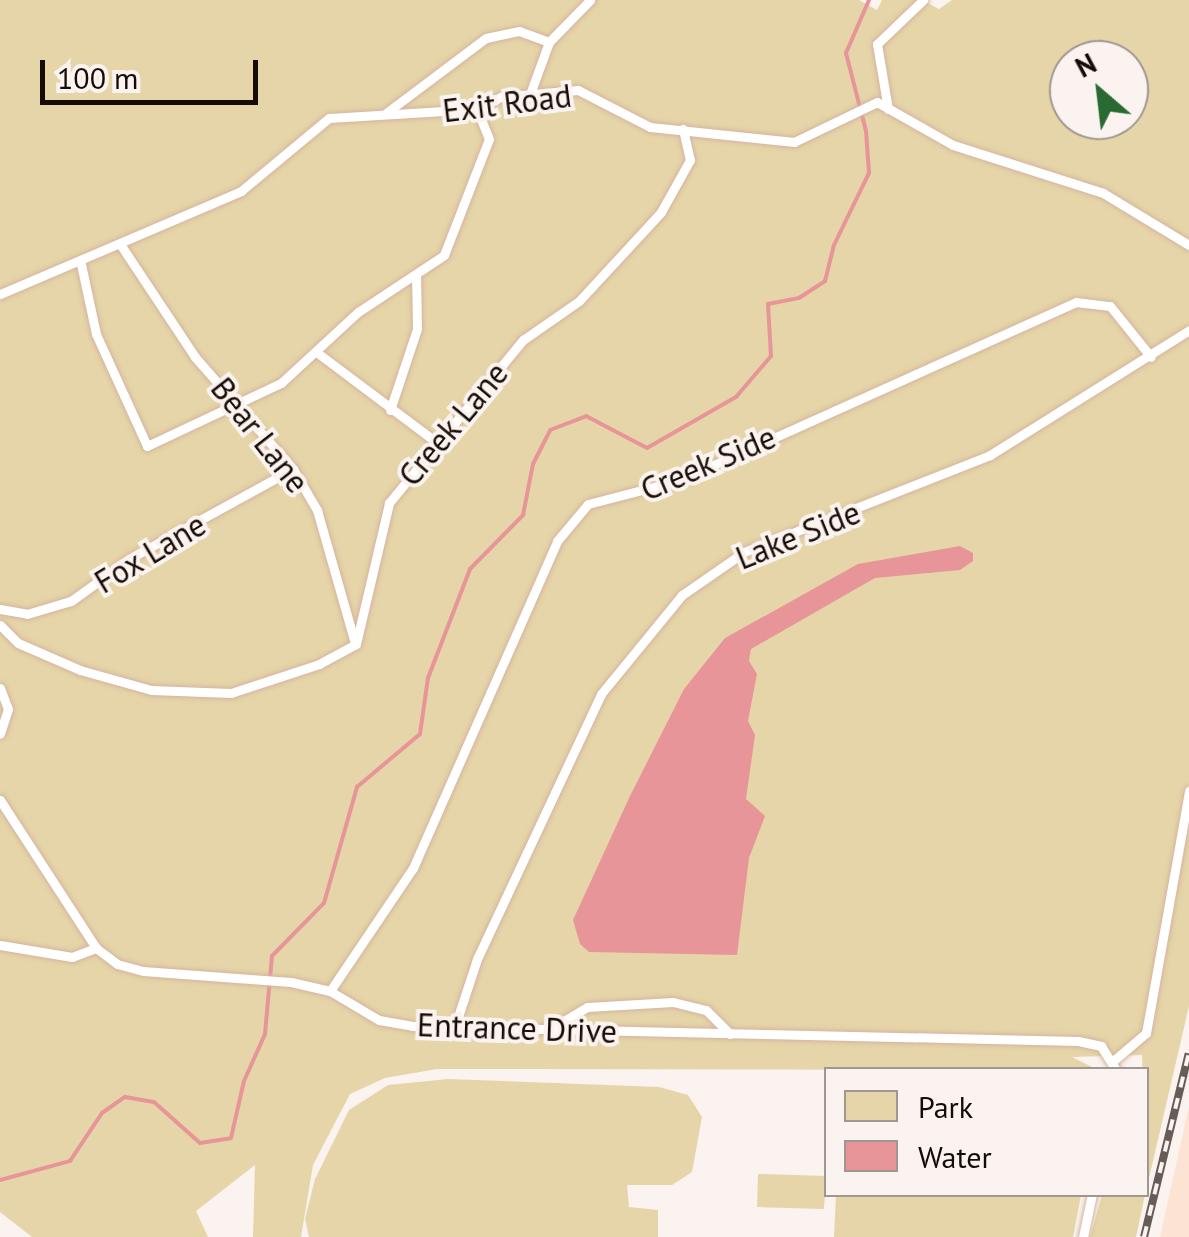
<!DOCTYPE html>
<style>
body{margin:0}
#map{position:relative;width:1189px;height:1237px;overflow:hidden;background:#faf3ef;font-family:"PT Sans",sans-serif}
div>[style]{position:absolute}
.built>*{inset:0;background:#fde3d3}
.green>*{inset:0;background:#e5d5a8}
.water>*{inset:0;background:#e89599}
.stream>*{height:4px;margin:-2px;padding:0 2px;transform-origin:2px;border-radius:2px;background:#e89599}
.roads{filter:drop-shadow(0 0 2px #d6b49f) drop-shadow(0 0 2px #d6b49f)}
.service>*{height:9px;margin:-4.5px;padding:0 4.5px;transform-origin:4.5px;border-radius:4.5px;background:#fff}
.rail>*{height:8px;margin-top:-4px;transform-origin:0;background:repeating-linear-gradient(90deg,#faf3ef 0 11px,#675d57 0 22px);box-sizing:border-box;border-block:2px solid #675d57}
span{translate:-50% -50%;white-space:nowrap;text-align:center;line-height:1.15;-webkit-text-stroke:8px #faf3ef;paint-order:stroke}
.street-label{font-size:32px;color:#170c05}
.legend{position:absolute;left:824px;top:1067px;width:325px;height:130px;box-sizing:border-box;background:#faf3ef;border:2px solid #9f9791;margin:0;padding:12px 18px;list-style:none;font-size:30px;color:#170c05}
.legend li{display:flex;align-items:center;gap:20px;height:50px}
.legend b{width:50px;border:2px solid #9f9791}
.north{position:absolute;left:1049px;top:40px;width:100px;height:100px;box-sizing:border-box;background:#faf3ef;border:2px solid #9f9791;border-radius:50%;rotate:332deg;font-size:28px;font-weight:700;line-height:40px;text-align:center;color:#170c05}
.north::after{content:'';display:block;margin:auto;width:35px;height:45px;background:#296a33;clip-path:polygon(50% 0,100% 100%,50% 72%,0 100%)}
.scale{position:absolute;left:40px;top:60px;width:218px;height:45px;box-sizing:border-box;border:5px solid #170c05;border-top:0;padding-left:12px;font-size:30px;line-height:35px;white-space:nowrap;color:#170c05;-webkit-text-stroke:8px #faf3ef;paint-order:stroke}
</style>
<div id="map">
<div class="built">
<i style="clip-path:polygon(1189px 1106px,1189px 1237px,1160px 1237px)"></i>
</div>
<div class="green">
<i style="clip-path:polygon(evenodd,0 0,859px 0,877px 10px,882px 0,922px 0,939px 9px,952px 0,1189px 0,1189px 1006px,1147px 1187px,1142px 1055px,1072px 1057px,1098px 1070px,437px 1069px,385px 1078px,350px 1094px,313px 1165px,301px 1237px,253px 1237px,255px 1165px,196px 1211px,208px 1237px,32px 1237px,0 1212px,0 0,1069px 60px,1129px 60px,1129px 120px,1069px 120px,1069px 60px)"></i>
<i style="clip-path:polygon(448px 1079px,659px 1087px,688px 1095px,702px 1117px,692px 1172px,672px 1185px,627px 1185px,629px 1207px,658px 1210px,658px 1237px,309px 1237px,305px 1219px,315px 1179px,349px 1110px,388px 1085px)"></i>
<i style="clip-path:polygon(826px 1132px,826px 1176px,824px 1209px,757px 1207px,758px 1174px,825px 1176px)"></i>
<i style="clip-path:polygon(836px 1195px,836px 1194px,1081px 1195px,1073px 1237px,834px 1237px)"></i>
<i style="clip-path:polygon(1102px 1195px,1145px 1195px,1136px 1237px,1090px 1237px)"></i>
</div>
<div class="water">
<i style="clip-path:polygon(960px 546px,973px 553px,973px 561px,960px 570px,875px 578px,751px 649px,749px 661px,757px 674px,748px 721px,755px 735px,746px 799px,765px 816px,749px 858px,737px 955px,589px 952px,580px 944px,573px 920px,630px 796px,684px 689px,725px 638px,858px 564px)"></i>
</div>
<div class="stream">
<i style="left:0;top:1180px;width:73px;rotate:-15.2deg"></i>
<i style="left:70px;top:1161px;width:58px;rotate:-56.3deg"></i>
<i style="left:102px;top:1113px;width:28px;rotate:-35deg"></i>
<i style="left:125px;top:1097px;width:29px;rotate:10deg"></i>
<i style="left:154px;top:1102px;width:62px;rotate:41.7deg"></i>
<i style="left:200px;top:1143px;width:31px;rotate:-9deg"></i>
<i style="left:231px;top:1138px;width:58px;rotate:-77.2deg"></i>
<i style="left:244px;top:1081px;width:51px;rotate:-65.9deg"></i>
<i style="left:265px;top:1034px;width:78px;rotate:-84.9deg"></i>
<i style="left:272px;top:956px;width:74px;rotate:-45.5deg"></i>
<i style="left:324px;top:903px;width:121px;rotate:-74.1deg"></i>
<i style="left:357px;top:787px;width:82px;rotate:-40.1deg"></i>
<i style="left:420px;top:734px;width:57px;rotate:-81.9deg"></i>
<i style="left:428px;top:678px;width:117px;rotate:-68.9deg"></i>
<i style="left:470px;top:569px;width:76px;rotate:-45.5deg"></i>
<i style="left:523px;top:515px;width:52px;rotate:-78.9deg"></i>
<i style="left:533px;top:464px;width:38px;rotate:-63deg"></i>
<i style="left:550px;top:430px;width:39px;rotate:-21deg"></i>
<i style="left:586px;top:416px;width:69px;rotate:27.7deg"></i>
<i style="left:647px;top:448px;width:103px;rotate:-29.8deg"></i>
<i style="left:736px;top:397px;width:54px;rotate:-49.5deg"></i>
<i style="left:771px;top:356px;width:52px;rotate:-93.3deg"></i>
<i style="left:768px;top:304px;width:32px;rotate:-11deg"></i>
<i style="left:799px;top:298px;width:31px;rotate:-33deg"></i>
<i style="left:825px;top:281px;width:37px;rotate:-76deg"></i>
<i style="left:834px;top:245px;width:80px;rotate:-64.1deg"></i>
<i style="left:869px;top:173px;width:42px;rotate:-94.1deg"></i>
<i style="left:866px;top:131px;width:81px;rotate:-104.4deg"></i>
<i style="left:846px;top:53px;width:58px;rotate:-66.5deg"></i>
</div>
<div class="roads">
<div class="service">
<i style="left:530px;top:94px;width:55px;rotate:-69.9deg"></i>
<i style="left:549px;top:42px;width:59px;rotate:-45.7deg"></i>
<i style="left:888px;top:109px;width:66px;rotate:-99.6deg"></i>
<i style="left:877px;top:44px;width:64px;rotate:-43.7deg"></i>
<i style="left:386px;top:113px;width:125px;rotate:-36.9deg"></i>
<i style="left:486px;top:38px;width:34px;rotate:-12deg"></i>
<i style="left:519px;top:31px;width:32px;rotate:20deg"></i>
<i style="left:122px;top:247px;width:132px;rotate:56.4deg"></i>
<i style="left:195px;top:357px;width:149px;rotate:48.8deg"></i>
<i style="left:293px;top:469px;width:48px;rotate:59.7deg"></i>
<i style="left:317px;top:510px;width:138px;rotate:74.1deg"></i>
<i style="left:81px;top:264px;width:72px;rotate:77.9deg"></i>
<i style="left:96px;top:334px;width:123px;rotate:65.5deg"></i>
<i style="left:147px;top:446px;width:148px;rotate:-25.2deg"></i>
<i style="left:281px;top:383px;width:105px;rotate:-42.7deg"></i>
<i style="left:358px;top:312px;width:103px;rotate:-33.5deg"></i>
<i style="left:444px;top:255px;width:124px;rotate:-68.8deg"></i>
<i style="left:489px;top:139px;width:32px;rotate:-112deg"></i>
<i style="left:0;top:294px;width:262px;rotate:-23.1deg"></i>
<i style="left:241px;top:191px;width:114px;rotate:-39.7deg"></i>
<i style="left:329px;top:118px;width:148px;rotate:-3.5deg"></i>
<i style="left:477px;top:109px;width:27px;rotate:-27deg"></i>
<i style="left:501px;top:97px;width:77px;rotate:-5.2deg"></i>
<i style="left:578px;top:90px;width:81px;rotate:27.2deg"></i>
<i style="left:650px;top:127px;width:145px;rotate:5.9deg"></i>
<i style="left:794px;top:142px;width:92px;rotate:-25.7deg"></i>
<i style="left:877px;top:102px;width:87px;rotate:29.5deg"></i>
<i style="left:953px;top:145px;width:157px;rotate:17.7deg"></i>
<i style="left:1103px;top:193px;width:100px;rotate:31.2deg"></i>
<i style="left:319px;top:354px;width:145px;rotate:36.9deg"></i>
<i style="left:390px;top:410px;width:85px;rotate:-71.6deg"></i>
<i style="left:417px;top:329px;width:55px;rotate:-91deg"></i>
<i style="left:0;top:609px;width:27px;rotate:10deg"></i>
<i style="left:27px;top:614px;width:46px;rotate:-16.5deg"></i>
<i style="left:71px;top:601px;width:72px;rotate:-35.9deg"></i>
<i style="left:129px;top:559px;width:187px;rotate:-28.8deg"></i>
<i style="left:0;top:625px;width:25px;rotate:45deg"></i>
<i style="left:18px;top:643px;width:68px;rotate:23.5deg"></i>
<i style="left:80px;top:670px;width:74px;rotate:15.7deg"></i>
<i style="left:151px;top:690px;width:80px;rotate:2.1deg"></i>
<i style="left:231px;top:693px;width:93px;rotate:-18.2deg"></i>
<i style="left:319px;top:664px;width:42px;rotate:-28.4deg"></i>
<i style="left:356px;top:644px;width:145px;rotate:-76.8deg"></i>
<i style="left:389px;top:503px;width:211px;rotate:-50.6deg"></i>
<i style="left:523px;top:340px;width:68px;rotate:-34.9deg"></i>
<i style="left:579px;top:301px;width:121px;rotate:-47.3deg"></i>
<i style="left:661px;top:212px;width:60px;rotate:-60.9deg"></i>
<i style="left:690px;top:160px;width:32px;rotate:-103deg"></i>
<i style="left:0;top:688px;width:22px;rotate:69deg"></i>
<i style="left:8px;top:709px;width:26px;rotate:108deg"></i>
<i style="left:0;top:800px;width:176px;rotate:57deg"></i>
<i style="left:96px;top:948px;width:26px;rotate:37deg"></i>
<i style="left:117px;top:964px;width:27px;rotate:15deg"></i>
<i style="left:143px;top:971px;width:148px;rotate:4.3deg"></i>
<i style="left:291px;top:982px;width:40px;rotate:13deg"></i>
<i style="left:330px;top:991px;width:57px;rotate:30.6deg"></i>
<i style="left:379px;top:1020px;width:34px;rotate:10deg"></i>
<i style="left:412px;top:1026px;width:666px;rotate:1.29deg"></i>
<i style="left:1078px;top:1041px;width:24px;rotate:12deg"></i>
<i style="left:1101px;top:1046px;width:28px;rotate:58deg"></i>
<i style="left:0;top:945px;width:73px;rotate:9.5deg"></i>
<i style="left:72px;top:957px;width:26px;rotate:-21deg"></i>
<i style="left:330px;top:991px;width:148px;rotate:-56deg"></i>
<i style="left:413px;top:868px;width:357px;rotate:-66.2deg"></i>
<i style="left:557px;top:541px;width:48px;rotate:-50deg"></i>
<i style="left:588px;top:504px;width:95px;rotate:-14.6deg"></i>
<i style="left:680px;top:480px;width:434px;rotate:-24.2deg"></i>
<i style="left:1076px;top:302px;width:34px;rotate:7deg"></i>
<i style="left:1110px;top:306px;width:65px;rotate:51.2deg"></i>
<i style="left:455px;top:1026px;width:71px;rotate:-71.8deg"></i>
<i style="left:477px;top:959px;width:293px;rotate:-64.9deg"></i>
<i style="left:601px;top:694px;width:128px;rotate:-50.7deg"></i>
<i style="left:682px;top:595px;width:75px;rotate:-34.7deg"></i>
<i style="left:744px;top:552px;width:264px;rotate:-21.5deg"></i>
<i style="left:990px;top:455px;width:235px;rotate:-32.1deg"></i>
<i style="left:550px;top:1029px;width:43px;rotate:-30.7deg"></i>
<i style="left:587px;top:1007px;width:86px;rotate:-3.3deg"></i>
<i style="left:673px;top:1002px;width:34px;rotate:14deg"></i>
<i style="left:706px;top:1010px;width:34px;rotate:45deg"></i>
<i style="left:1113px;top:1061px;width:43px;rotate:-40.3deg"></i>
<i style="left:1146px;top:1033px;width:246px;rotate:-79.9deg"></i>
<i style="left:1083px;top:1237px;width:44px;rotate:-78.2deg"></i>
</div>
</div>
<div class="rail">
<i style="left:1144px;top:1237px;width:189px;rotate:-76.3deg"></i>
</div>
<div class="street-label">
<span style="left:507px;top:103px;rotate:-7deg">Exit Road</span>
<span style="left:453px;top:424px;rotate:-50deg">Creek Lane</span>
<span style="left:260px;top:435px;rotate:52deg">Bear Lane</span>
<span style="left:708px;top:463px;rotate:-23deg">Creek Side</span>
<span style="left:798px;top:535px;rotate:-22deg">Lake Side</span>
<span style="left:150px;top:553px;rotate:-31deg">Fox Lane</span>
<span style="left:517px;top:1028px;rotate:2deg">Entrance Drive</span>
</div>
<ul class="legend">
<li><b style="height:28px;background:#e5d5a8"></b>Park</li>
<li><b style="height:28px;background:#e89599"></b>Water</li>
</ul>
<div class="north">N</div>
<div class="scale">100 m</div>
</div>
